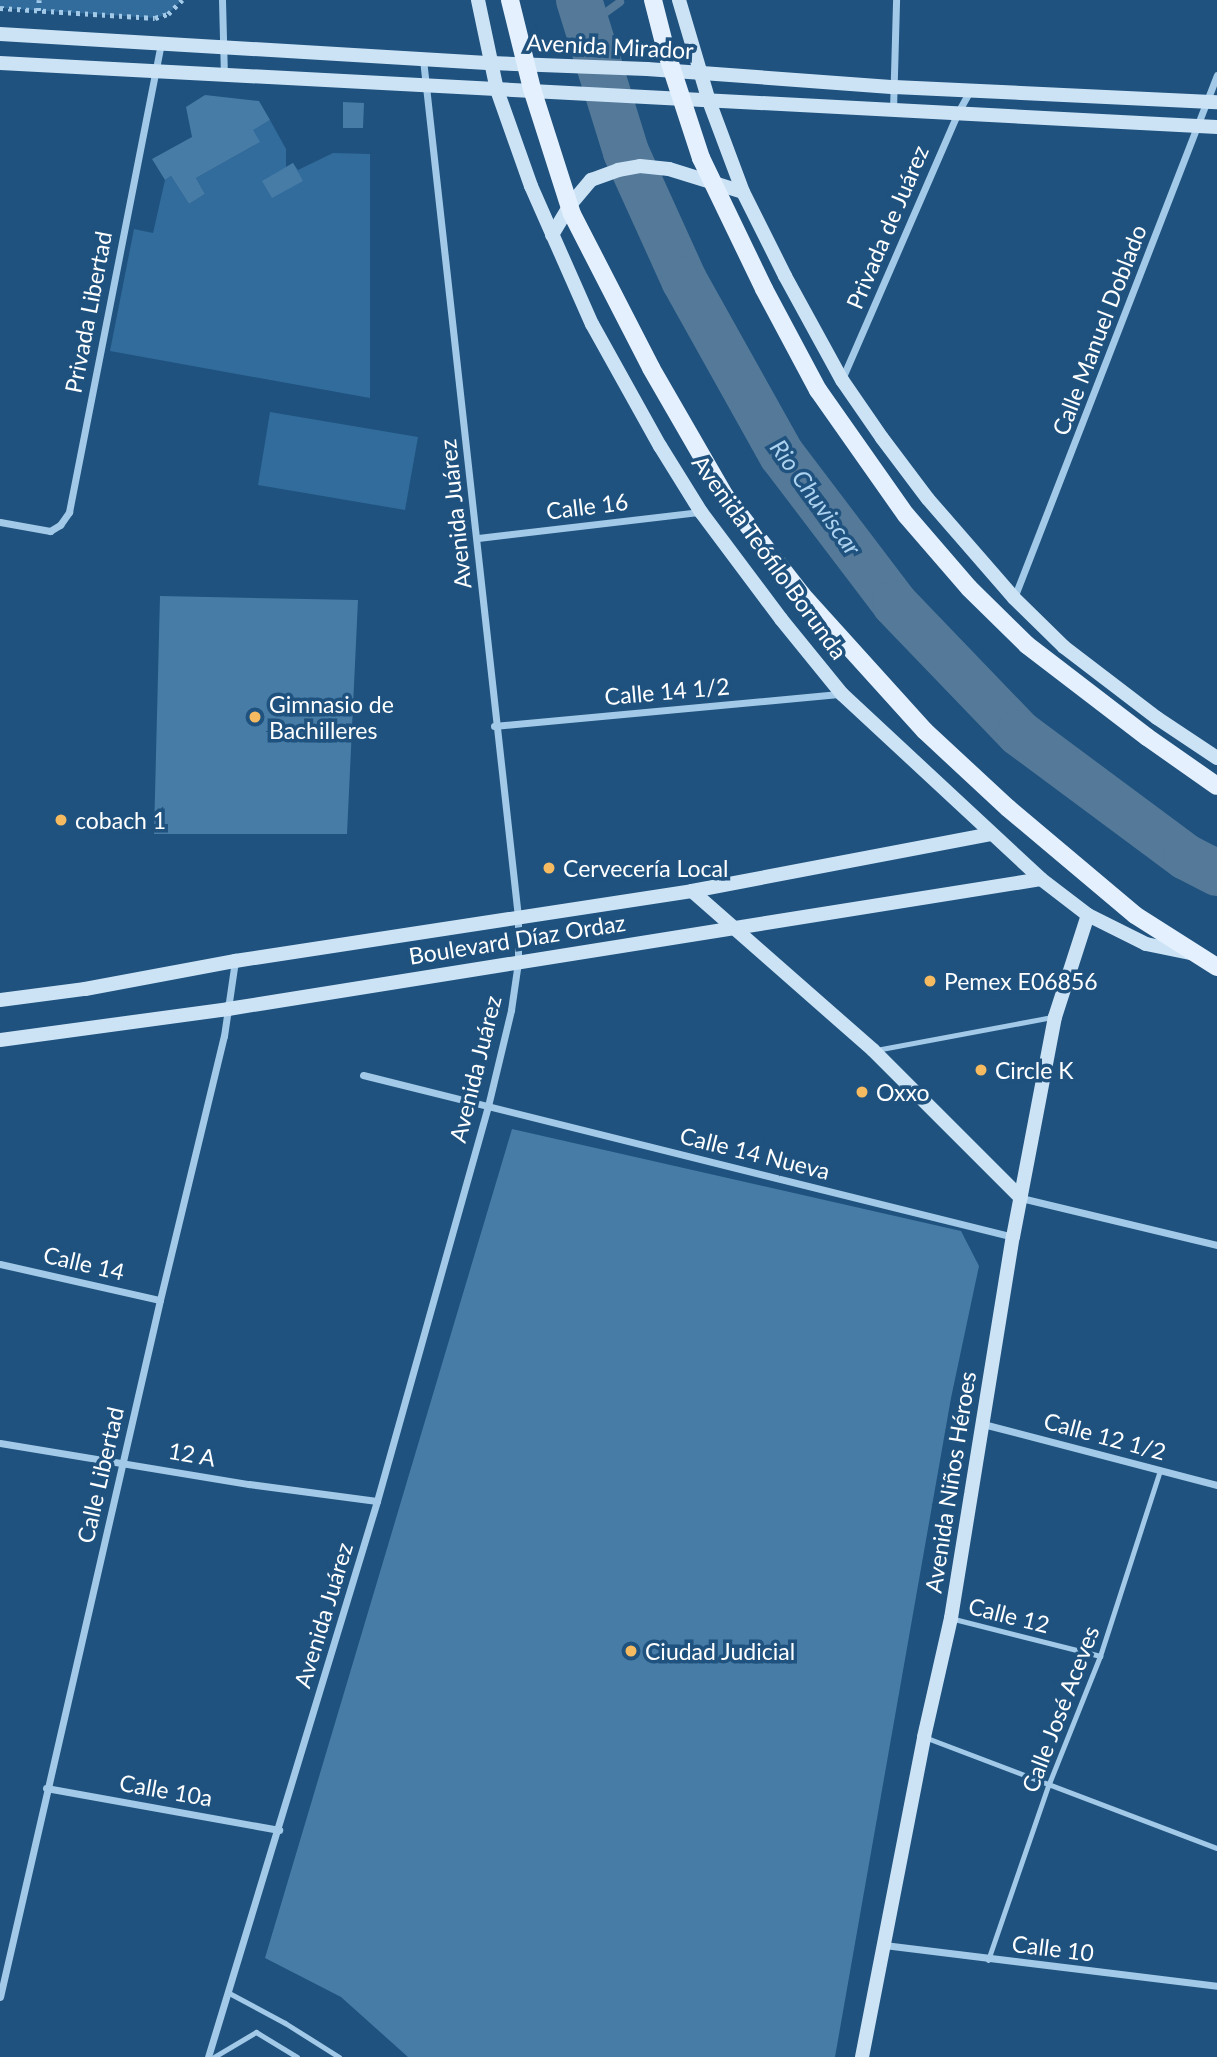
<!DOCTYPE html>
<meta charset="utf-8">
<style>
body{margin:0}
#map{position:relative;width:1217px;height:2057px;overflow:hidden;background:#1f527e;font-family:Lato,sans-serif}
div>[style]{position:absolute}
.green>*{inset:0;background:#316c9c}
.stream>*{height:8px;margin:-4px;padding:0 4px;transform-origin:4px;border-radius:4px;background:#547999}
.river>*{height:46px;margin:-23px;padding:0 23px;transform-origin:23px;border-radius:23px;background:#547999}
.building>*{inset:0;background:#477ca7}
.path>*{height:4.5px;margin-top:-2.25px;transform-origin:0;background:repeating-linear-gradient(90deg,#a2c9e7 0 3.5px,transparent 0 8.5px)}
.lane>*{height:5px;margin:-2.5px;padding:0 2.5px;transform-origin:2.5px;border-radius:2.5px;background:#a2c9e7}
.street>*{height:7px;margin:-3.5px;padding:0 3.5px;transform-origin:3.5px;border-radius:3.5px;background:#a2c9e7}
.secondary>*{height:14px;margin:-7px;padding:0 7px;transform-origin:7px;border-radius:7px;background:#cce3f6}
.primary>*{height:18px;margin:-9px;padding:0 9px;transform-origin:9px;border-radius:9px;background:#e4f0fd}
.primary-bridge>*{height:18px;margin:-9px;padding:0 9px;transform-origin:9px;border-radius:9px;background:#e4f0fd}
.dots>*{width:19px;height:19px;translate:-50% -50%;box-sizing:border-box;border:4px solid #1f527e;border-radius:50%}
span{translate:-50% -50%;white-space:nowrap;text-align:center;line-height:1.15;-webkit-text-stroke:7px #1f527e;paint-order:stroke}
.street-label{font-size:23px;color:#fff}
.poi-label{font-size:23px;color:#fff}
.left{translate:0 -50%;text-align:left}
.water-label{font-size:24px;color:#add2ef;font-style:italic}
</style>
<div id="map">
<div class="green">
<i style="clip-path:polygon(0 0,182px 0,168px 14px,155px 18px,0 8px)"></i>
<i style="clip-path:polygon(270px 120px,286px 149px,286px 167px,293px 163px,298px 170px,333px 153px,370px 154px,370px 398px,110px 351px,134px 229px,153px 233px,165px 180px,171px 176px,189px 204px,205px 194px,196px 178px,258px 143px,252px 130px)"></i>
<i style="clip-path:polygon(270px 412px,418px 437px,405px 510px,258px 485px)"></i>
</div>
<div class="stream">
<i style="left:587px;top:26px;width:41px;rotate:-36deg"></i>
</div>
<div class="river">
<i style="left:579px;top:0;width:159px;rotate:72.8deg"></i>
<i style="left:626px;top:152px;width:141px;rotate:65.6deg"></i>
<i style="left:684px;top:280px;width:201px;rotate:60.8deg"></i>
<i style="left:782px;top:455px;width:187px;rotate:52.8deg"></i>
<i style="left:895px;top:604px;width:179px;rotate:46.1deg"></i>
<i style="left:1019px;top:733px;width:208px;rotate:36.6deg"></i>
<i style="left:1186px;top:857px;width:35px;rotate:27deg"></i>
</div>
<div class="building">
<i style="clip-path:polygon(205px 95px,259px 101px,270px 120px,253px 130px,260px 142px,196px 178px,205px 194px,189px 204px,171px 176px,165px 180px,152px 159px,192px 137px,186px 107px)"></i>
<i style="clip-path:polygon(343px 102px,364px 103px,363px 128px,343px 128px)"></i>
<i style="clip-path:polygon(293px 163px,303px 181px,272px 198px,262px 181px)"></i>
<i style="clip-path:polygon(160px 596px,358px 600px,347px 834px,154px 834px)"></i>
<i style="clip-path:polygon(512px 1129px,961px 1231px,979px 1266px,951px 1398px,835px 2057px,408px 2057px,341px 1997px,265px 1958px)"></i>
</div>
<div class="path">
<i style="left:0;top:8px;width:155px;rotate:3.7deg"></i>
<i style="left:155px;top:18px;width:14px;rotate:-17deg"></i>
<i style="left:168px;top:14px;width:20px;rotate:-45deg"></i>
<i style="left:38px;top:11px;width:11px;rotate:-85deg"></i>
</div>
<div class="lane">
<i style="left:876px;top:1050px;width:179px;rotate:-10.6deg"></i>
<i style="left:954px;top:1619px;width:151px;rotate:14.2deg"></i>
<i style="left:927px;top:1738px;width:310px;rotate:20.8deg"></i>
<i style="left:988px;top:1960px;width:184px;rotate:-71deg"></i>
<i style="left:1048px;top:1786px;width:140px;rotate:-68.2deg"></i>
<i style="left:1100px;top:1656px;width:195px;rotate:-72.1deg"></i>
<i style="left:229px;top:1993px;width:64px;rotate:28.2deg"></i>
<i style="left:285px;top:2023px;width:64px;rotate:32.2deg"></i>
<i style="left:214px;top:2057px;width:49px;rotate:-30.8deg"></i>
<i style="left:256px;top:2032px;width:48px;rotate:31.4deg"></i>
</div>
<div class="street">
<i style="left:222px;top:0;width:75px;rotate:88.5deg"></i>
<i style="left:893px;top:110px;width:110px;rotate:-88.4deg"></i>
<i style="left:842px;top:379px;width:289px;rotate:-66.5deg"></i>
<i style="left:957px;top:114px;width:26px;rotate:-61deg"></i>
<i style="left:0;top:522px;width:51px;rotate:10.2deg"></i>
<i style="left:50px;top:531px;width:12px;rotate:-31deg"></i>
<i style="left:60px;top:525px;width:16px;rotate:-55deg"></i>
<i style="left:69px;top:512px;width:477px;rotate:-78.9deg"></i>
<i style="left:478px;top:538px;width:224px;rotate:-6.7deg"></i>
<i style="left:1014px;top:598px;width:561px;rotate:-68.79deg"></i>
<i style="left:494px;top:726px;width:349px;rotate:-5.3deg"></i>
<i style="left:363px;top:1075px;width:670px;rotate:13.99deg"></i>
<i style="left:1021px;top:1198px;width:202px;rotate:13.5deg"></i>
<i style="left:0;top:1264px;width:164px;rotate:12.7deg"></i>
<i style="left:983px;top:1424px;width:242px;rotate:14.6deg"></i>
<i style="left:0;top:1443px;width:252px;rotate:9.4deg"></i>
<i style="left:249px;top:1484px;width:129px;rotate:7.6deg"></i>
<i style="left:46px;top:1788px;width:237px;rotate:10.2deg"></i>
<i style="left:884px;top:1945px;width:336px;rotate:7deg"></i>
<i style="left:0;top:1997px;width:715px;rotate:-77.07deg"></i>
<i style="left:160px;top:1300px;width:272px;rotate:-76.4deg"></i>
<i style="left:224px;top:1036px;width:76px;rotate:-81.7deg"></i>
<i style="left:208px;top:2057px;width:581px;rotate:-73.09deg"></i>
<i style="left:377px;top:1501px;width:410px;rotate:-74.3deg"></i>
<i style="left:488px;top:1106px;width:99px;rotate:-76.5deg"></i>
<i style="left:511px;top:1010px;width:49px;rotate:-81.7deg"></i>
<i style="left:518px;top:962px;width:45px;rotate:-90deg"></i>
<i style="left:518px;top:917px;width:863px;rotate:-96.32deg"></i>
</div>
<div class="secondary">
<i style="left:478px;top:0;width:92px;rotate:78.1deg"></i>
<i style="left:497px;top:90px;width:102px;rotate:70.5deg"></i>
<i style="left:531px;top:186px;width:151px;rotate:66.2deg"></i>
<i style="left:592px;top:324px;width:140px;rotate:60.9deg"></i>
<i style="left:660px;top:446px;width:78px;rotate:58.2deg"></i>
<i style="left:701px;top:512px;width:134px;rotate:53.2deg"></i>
<i style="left:781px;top:619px;width:97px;rotate:50.9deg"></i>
<i style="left:842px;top:694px;width:272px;rotate:42.9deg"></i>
<i style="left:1041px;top:879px;width:59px;rotate:37.5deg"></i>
<i style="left:1088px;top:915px;width:65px;rotate:26.6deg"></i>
<i style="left:1146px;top:944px;width:46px;rotate:11.3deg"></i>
<i style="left:679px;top:0;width:105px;rotate:73.5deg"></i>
<i style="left:709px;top:101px;width:97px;rotate:69.5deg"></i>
<i style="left:743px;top:192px;width:94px;rotate:63.4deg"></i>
<i style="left:785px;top:276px;width:119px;rotate:61.3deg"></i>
<i style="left:842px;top:380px;width:70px;rotate:55.4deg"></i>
<i style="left:882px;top:438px;width:76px;rotate:53deg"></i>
<i style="left:928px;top:499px;width:131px;rotate:49deg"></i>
<i style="left:1014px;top:598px;width:70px;rotate:44.4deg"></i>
<i style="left:1064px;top:647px;width:117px;rotate:37.4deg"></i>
<i style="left:1157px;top:718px;width:72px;rotate:33.7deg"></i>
<i style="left:0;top:34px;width:492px;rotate:3.4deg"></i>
<i style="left:491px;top:63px;width:156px;rotate:2.2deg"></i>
<i style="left:647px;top:69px;width:248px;rotate:4.2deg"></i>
<i style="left:894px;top:87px;width:323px;rotate:2.7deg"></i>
<i style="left:0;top:63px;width:1219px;rotate:3.01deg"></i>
<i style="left:552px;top:235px;width:35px;rotate:-59deg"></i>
<i style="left:570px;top:205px;width:33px;rotate:-50deg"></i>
<i style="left:591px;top:180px;width:29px;rotate:-20deg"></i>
<i style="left:618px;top:170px;width:22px;rotate:-10deg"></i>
<i style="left:640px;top:166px;width:29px;rotate:6deg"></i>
<i style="left:669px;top:169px;width:77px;rotate:17.3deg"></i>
<i style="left:692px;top:891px;width:241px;rotate:41.3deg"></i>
<i style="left:873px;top:1050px;width:209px;rotate:45deg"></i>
<i style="left:0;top:1000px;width:86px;rotate:-7.4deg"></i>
<i style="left:85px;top:989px;width:153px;rotate:-10.6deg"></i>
<i style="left:235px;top:961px;width:462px;rotate:-8.7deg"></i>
<i style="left:692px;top:891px;width:304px;rotate:-10.8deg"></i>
<i style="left:0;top:1040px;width:230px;rotate:-7.7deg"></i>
<i style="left:228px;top:1009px;width:823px;rotate:-9.08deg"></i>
<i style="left:862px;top:2057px;width:326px;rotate:-79deg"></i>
<i style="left:924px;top:1737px;width:122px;rotate:-77.2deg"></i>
<i style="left:951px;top:1618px;width:386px;rotate:-80.8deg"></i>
<i style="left:1013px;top:1237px;width:224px;rotate:-79.2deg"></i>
<i style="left:1055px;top:1017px;width:107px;rotate:-72.1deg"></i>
</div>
<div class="primary">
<i style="left:1147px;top:737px;width:85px;rotate:35deg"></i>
<i style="left:1135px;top:915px;width:97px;rotate:32.4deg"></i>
</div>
<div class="primary-bridge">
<i style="left:510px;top:0;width:92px;rotate:76.1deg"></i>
<i style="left:532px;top:89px;width:131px;rotate:72.3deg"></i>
<i style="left:572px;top:214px;width:173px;rotate:62.8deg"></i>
<i style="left:651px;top:368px;width:148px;rotate:60deg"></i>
<i style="left:725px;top:496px;width:125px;rotate:52.1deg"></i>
<i style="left:802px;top:595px;width:183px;rotate:47.9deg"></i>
<i style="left:925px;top:731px;width:113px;rotate:42.9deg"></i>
<i style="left:1008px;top:808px;width:166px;rotate:40.1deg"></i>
<i style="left:653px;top:0;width:53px;rotate:75.7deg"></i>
<i style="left:666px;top:51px;width:113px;rotate:71.9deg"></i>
<i style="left:701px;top:158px;width:145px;rotate:64.3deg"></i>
<i style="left:764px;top:289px;width:115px;rotate:61.9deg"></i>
<i style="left:818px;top:390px;width:153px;rotate:54.9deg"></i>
<i style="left:906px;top:515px;width:96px;rotate:49.2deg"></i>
<i style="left:969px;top:588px;width:81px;rotate:44.5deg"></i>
<i style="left:1027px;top:645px;width:151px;rotate:37.5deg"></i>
</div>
<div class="dots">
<i style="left:255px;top:717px;background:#f6bb61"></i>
<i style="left:61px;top:820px;background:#f6bb61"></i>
<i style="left:549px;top:868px;background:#f6bb61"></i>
<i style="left:930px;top:981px;background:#f6bb61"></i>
<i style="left:981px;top:1070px;background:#f6bb61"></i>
<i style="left:862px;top:1092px;background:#f6bb61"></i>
<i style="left:631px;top:1651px;background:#f6bb61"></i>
</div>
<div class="street-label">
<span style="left:610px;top:46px;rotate:3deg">Avenida Mirador</span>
<span style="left:887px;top:227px;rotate:-67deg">Privada de Juárez</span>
<span style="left:88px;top:312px;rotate:-79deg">Privada Libertad</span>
<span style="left:1099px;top:330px;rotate:-69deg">Calle Manuel Doblado</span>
<span style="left:587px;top:506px;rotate:-7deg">Calle 16</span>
<span style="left:455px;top:514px;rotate:-96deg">Avenida Juárez</span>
<span style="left:770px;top:557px;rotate:54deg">Avenida Teófilo Borunda</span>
<span style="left:667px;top:691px;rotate:-5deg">Calle 14 1/2</span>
<span style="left:517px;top:939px;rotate:-9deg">Boulevard Díaz Ordaz</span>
<span style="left:475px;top:1069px;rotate:-76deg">Avenida Juárez</span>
<span style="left:755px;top:1153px;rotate:14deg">Calle 14 Nueva</span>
<span style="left:84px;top:1263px;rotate:13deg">Calle 14</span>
<span style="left:1105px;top:1436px;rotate:15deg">Calle 12 1/2</span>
<span style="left:192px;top:1454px;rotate:10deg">12 A</span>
<span style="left:100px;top:1475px;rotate:-77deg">Calle Libertad</span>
<span style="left:950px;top:1482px;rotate:-81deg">Avenida Niños Héroes</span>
<span style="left:323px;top:1615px;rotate:-73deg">Avenida Juárez</span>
<span style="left:1009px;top:1615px;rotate:14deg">Calle 12</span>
<span style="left:1060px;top:1709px;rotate:-69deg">Calle José Aceves</span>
<span style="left:166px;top:1790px;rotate:10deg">Calle 10a</span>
<span style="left:1053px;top:1948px;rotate:7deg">Calle 10</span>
</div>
<div class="poi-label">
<span class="left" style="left:269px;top:717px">Gimnasio de<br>Bachilleres</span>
<span class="left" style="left:75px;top:820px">cobach 1</span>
<span class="left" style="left:563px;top:868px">Cervecería Local</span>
<span class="left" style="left:944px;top:981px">Pemex E06856</span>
<span class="left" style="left:995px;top:1070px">Circle K</span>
<span class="left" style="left:876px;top:1092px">Oxxo</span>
<span class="left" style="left:645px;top:1651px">Ciudad Judicial</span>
</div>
<div class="water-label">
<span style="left:816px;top:497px;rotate:54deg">Rio Chuviscar</span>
</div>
</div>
